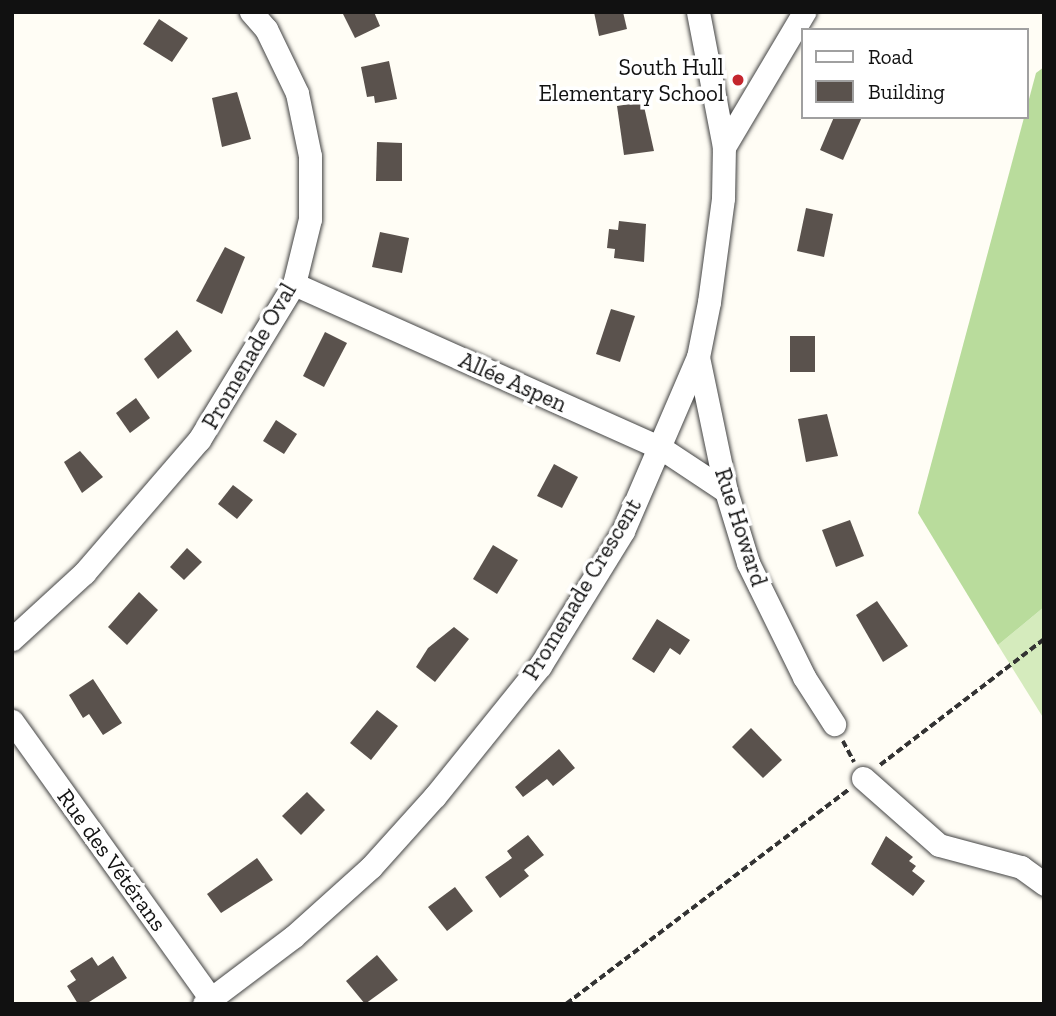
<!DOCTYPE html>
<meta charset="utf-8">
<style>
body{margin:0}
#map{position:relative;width:1056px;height:1016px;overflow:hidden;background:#fffdf5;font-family:"Zilla Slab",serif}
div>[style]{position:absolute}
.green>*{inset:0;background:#d5ebbd}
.forest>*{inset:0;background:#b9dc9c}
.building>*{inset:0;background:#5a524d}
.path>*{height:3.5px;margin-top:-1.75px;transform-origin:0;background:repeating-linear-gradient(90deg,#333 0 7px,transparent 0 10.5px)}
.roads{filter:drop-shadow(0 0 2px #444) drop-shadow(0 0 2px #444)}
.minor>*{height:23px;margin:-11.5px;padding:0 11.5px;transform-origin:11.5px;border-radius:11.5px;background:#fff}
.dots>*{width:19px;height:19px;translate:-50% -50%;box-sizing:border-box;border:4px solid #fff;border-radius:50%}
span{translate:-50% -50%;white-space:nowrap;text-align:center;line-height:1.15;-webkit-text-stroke:7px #fff;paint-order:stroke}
.poi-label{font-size:23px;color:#111}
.right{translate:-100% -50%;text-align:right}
.street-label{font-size:23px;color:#111}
.frame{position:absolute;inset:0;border:14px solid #111;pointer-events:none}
.legend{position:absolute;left:801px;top:28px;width:228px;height:91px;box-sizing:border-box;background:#fff;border:2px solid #a0a0a0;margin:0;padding:9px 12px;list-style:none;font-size:21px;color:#111}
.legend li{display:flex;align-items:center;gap:14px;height:35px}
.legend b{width:35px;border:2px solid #a0a0a0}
</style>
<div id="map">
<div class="green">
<i style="clip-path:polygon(1044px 607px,1044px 719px,998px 645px)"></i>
</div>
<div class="forest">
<i style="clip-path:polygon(1044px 67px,1044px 607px,998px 645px,918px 513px,1036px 73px)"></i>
</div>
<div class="building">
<i style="clip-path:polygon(342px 12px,374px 12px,380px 26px,355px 38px)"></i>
<i style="clip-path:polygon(594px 12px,623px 12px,627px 29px,599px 36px)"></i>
<i style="clip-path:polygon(159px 19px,188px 38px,172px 62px,143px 44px)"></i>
<i style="clip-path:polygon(389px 61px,397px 99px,375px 103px,374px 96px,367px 97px,361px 67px)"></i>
<i style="clip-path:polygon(237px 92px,251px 139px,222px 147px,212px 98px)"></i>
<i style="clip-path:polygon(643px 102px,654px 151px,624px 155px,617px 106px)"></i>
<i style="clip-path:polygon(834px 117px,862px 117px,843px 160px,820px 150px)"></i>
<i style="clip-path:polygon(377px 142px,402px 143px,402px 181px,376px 181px)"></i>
<i style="clip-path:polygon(806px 208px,833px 214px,824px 257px,797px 251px)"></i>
<i style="clip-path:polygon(619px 221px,646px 224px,644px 262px,614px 258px,615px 249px,607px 248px,609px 229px,618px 230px)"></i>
<i style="clip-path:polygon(380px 232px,409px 238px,402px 273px,372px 267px)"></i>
<i style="clip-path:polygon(225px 247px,245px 257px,222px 314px,196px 301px)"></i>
<i style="clip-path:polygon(611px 309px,635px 316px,620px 362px,596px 354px)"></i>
<i style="clip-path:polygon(177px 330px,192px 351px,158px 379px,144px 359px)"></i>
<i style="clip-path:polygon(325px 332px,347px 343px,324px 387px,303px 376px)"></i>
<i style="clip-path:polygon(790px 336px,815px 336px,815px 372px,790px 372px)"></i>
<i style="clip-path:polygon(136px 398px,150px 418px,130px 433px,116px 413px)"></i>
<i style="clip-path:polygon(827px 414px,838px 456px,806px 462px,798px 419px)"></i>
<i style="clip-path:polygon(276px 420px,297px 434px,284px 454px,263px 441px)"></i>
<i style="clip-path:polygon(80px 451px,103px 477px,82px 493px,64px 462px)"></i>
<i style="clip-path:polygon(554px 464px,578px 477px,562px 508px,537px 496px)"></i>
<i style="clip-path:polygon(233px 485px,253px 500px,237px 519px,218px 504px)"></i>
<i style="clip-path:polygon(850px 520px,864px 556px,836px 567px,822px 530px)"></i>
<i style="clip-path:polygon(493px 545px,518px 560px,497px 594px,473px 579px)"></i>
<i style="clip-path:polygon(187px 548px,202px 562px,184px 580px,170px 567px)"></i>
<i style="clip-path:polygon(139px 592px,158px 610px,127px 645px,108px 627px)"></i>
<i style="clip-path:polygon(877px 601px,908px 646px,883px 662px,856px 615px)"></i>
<i style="clip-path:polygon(657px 619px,690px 640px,680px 655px,670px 648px,654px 673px,632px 659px)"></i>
<i style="clip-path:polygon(454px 627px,469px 639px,435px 682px,416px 667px,428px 648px)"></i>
<i style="clip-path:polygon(93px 679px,122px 723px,103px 735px,89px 714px,83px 718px,69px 695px)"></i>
<i style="clip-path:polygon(377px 710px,398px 726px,371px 760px,350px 743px)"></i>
<i style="clip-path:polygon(751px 728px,782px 760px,763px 778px,732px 747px)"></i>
<i style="clip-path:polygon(559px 749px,575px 768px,553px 786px,547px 779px,523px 797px,515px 787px)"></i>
<i style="clip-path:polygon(307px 792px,325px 810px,301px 835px,282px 816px)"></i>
<i style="clip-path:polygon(528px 835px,544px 855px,524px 870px,529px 876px,500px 898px,485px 877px,512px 858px,507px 851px)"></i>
<i style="clip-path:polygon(886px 836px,913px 857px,909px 861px,916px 866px,912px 871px,925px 881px,913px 896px,871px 864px)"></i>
<i style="clip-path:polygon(257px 858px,273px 880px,221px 913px,207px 894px)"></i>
<i style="clip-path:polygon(455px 887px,473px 911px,447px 931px,428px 907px)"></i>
<i style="clip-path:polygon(377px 955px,398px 980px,365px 1004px,346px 981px)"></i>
<i style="clip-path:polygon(113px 956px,127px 978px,86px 1004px,78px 1004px,67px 986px,76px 980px,70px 971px,92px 957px,98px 966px)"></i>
</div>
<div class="path">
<i style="left:843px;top:741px;width:24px;rotate:62deg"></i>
<i style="left:880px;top:765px;width:207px;rotate:-37.5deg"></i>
<i style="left:566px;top:1004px;width:355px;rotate:-37.2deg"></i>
</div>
<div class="roads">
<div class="minor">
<i style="left:724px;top:147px;width:157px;rotate:-59.3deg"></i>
<i style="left:294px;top:284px;width:402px;rotate:24.1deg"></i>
<i style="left:661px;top:448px;width:78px;rotate:33.5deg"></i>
<i style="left:698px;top:357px;width:137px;rotate:78.2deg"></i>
<i style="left:726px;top:491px;width:75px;rotate:73deg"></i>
<i style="left:748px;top:563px;width:127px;rotate:63.8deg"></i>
<i style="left:804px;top:677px;width:56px;rotate:57.4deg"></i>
<i style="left:12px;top:639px;width:98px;rotate:-42.5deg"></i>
<i style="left:84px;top:573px;width:176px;rotate:-49.2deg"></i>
<i style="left:199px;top:440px;width:183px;rotate:-58.7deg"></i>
<i style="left:294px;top:284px;width:67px;rotate:-76.2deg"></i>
<i style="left:310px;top:219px;width:63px;rotate:-90deg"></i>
<i style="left:310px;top:156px;width:64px;rotate:-101.7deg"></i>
<i style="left:297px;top:93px;width:71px;rotate:-115.8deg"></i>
<i style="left:266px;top:29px;width:23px;rotate:-131deg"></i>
<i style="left:12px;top:721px;width:342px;rotate:54.4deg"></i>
<i style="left:863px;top:778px;width:101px;rotate:41.4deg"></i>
<i style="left:939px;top:845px;width:85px;rotate:15deg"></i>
<i style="left:1021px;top:867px;width:29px;rotate:36deg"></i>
<i style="left:204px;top:1004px;width:111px;rotate:-37deg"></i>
<i style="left:293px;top:937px;width:105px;rotate:-41.9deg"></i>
<i style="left:371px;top:867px;width:96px;rotate:-48deg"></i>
<i style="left:435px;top:796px;width:167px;rotate:-51.1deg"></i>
<i style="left:540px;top:666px;width:158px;rotate:-58.4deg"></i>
<i style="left:623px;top:531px;width:189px;rotate:-66.7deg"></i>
<i style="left:698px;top:357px;width:56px;rotate:-78.7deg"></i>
<i style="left:709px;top:302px;width:105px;rotate:-82.3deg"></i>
<i style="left:723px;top:198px;width:51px;rotate:-88.9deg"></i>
<i style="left:724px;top:147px;width:137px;rotate:-100.9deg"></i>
</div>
</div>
<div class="dots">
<i style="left:738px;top:80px;background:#c4262e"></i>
</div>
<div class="poi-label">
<span class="right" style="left:724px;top:80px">South Hull<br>Elementary School</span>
</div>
<div class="street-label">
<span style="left:249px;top:356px;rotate:-60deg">Promenade Oval</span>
<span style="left:513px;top:382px;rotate:24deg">Allée Aspen</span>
<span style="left:741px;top:527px;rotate:72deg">Rue Howard</span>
<span style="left:582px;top:589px;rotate:-59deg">Promenade Crescent</span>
<span style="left:112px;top:860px;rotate:54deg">Rue des Vétérans</span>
</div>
<div class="frame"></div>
<ul class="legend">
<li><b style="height:9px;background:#fff"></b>Road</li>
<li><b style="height:19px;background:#5a524d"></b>Building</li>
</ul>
</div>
